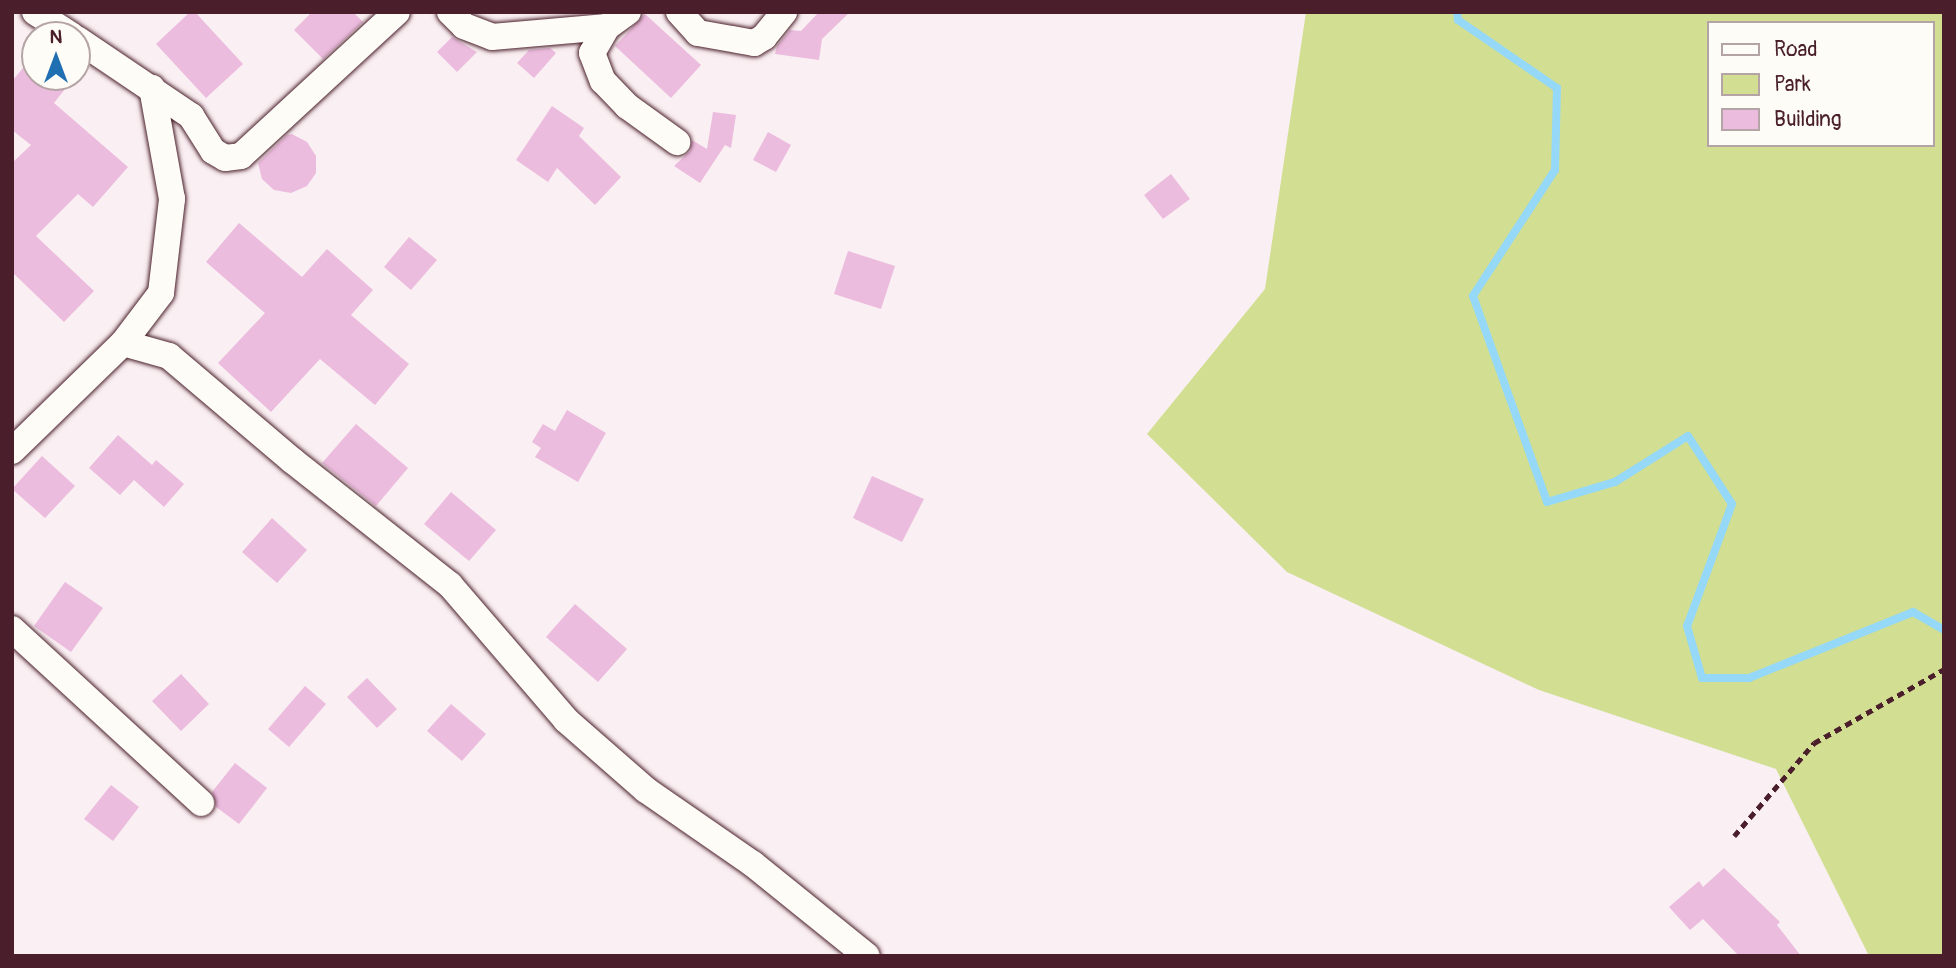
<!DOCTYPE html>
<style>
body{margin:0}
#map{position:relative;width:1956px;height:968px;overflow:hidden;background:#faeff2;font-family:Pangolin,sans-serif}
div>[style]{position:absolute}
.green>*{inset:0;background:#d2df92}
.stream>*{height:8px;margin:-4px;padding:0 4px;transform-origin:4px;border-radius:4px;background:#95d8f7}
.building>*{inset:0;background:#ecbcde}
.path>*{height:4.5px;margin-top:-2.25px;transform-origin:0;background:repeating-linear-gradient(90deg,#4a1f2b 0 7px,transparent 0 12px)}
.roads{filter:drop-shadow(0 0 2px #4a1f2b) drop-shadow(0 0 2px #4a1f2b)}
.minor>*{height:26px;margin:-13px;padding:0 13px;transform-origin:13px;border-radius:13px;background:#fdfcf7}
span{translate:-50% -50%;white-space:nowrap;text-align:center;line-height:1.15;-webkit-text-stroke:5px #fdfcf7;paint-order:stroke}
.frame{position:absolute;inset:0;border:14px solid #4a1f2b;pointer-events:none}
.legend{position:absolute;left:1707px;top:21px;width:228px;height:126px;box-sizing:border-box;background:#fdfcf7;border:2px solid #b5a4a5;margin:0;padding:9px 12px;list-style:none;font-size:21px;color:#4a1f2b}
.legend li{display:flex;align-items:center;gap:14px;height:35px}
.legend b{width:35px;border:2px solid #b5a4a5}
.north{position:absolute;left:21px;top:21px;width:70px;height:70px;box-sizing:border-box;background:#fdfcf7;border:2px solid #b5a4a5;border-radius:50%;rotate:0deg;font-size:19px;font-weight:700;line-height:28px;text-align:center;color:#4a1f2b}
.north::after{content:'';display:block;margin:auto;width:24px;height:32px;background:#1f6fb2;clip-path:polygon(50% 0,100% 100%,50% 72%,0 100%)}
</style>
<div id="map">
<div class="green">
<i style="clip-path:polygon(evenodd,1306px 12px,1944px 12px,1944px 956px,1869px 956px,1776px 769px,1539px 690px,1287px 572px,1147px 434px,1265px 289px,1306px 12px,1709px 23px,1933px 23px,1933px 145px,1709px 145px,1709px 23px)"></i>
</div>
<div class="stream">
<i style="left:1457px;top:12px;width:8px;rotate:83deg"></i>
<i style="left:1458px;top:20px;width:120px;rotate:34.5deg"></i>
<i style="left:1557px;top:88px;width:82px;rotate:91.4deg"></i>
<i style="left:1555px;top:170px;width:150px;rotate:123.1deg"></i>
<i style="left:1473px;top:296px;width:219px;rotate:70.2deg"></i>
<i style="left:1547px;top:502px;width:71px;rotate:-16.4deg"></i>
<i style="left:1615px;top:482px;width:86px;rotate:-32.2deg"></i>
<i style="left:1688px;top:436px;width:81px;rotate:57.1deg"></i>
<i style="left:1732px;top:504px;width:130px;rotate:110.2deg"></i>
<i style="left:1687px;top:626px;width:54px;rotate:73.9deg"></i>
<i style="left:1702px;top:678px;width:47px"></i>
<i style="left:1749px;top:678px;width:177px;rotate:-21.9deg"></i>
<i style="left:1913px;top:612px;width:36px;rotate:30deg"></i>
</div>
<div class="building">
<i style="clip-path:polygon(190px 12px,195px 12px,243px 64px,206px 98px,156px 44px)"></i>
<i style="clip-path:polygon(312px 12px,353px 12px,363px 22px,323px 59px,294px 30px)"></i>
<i style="clip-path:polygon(819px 12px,850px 12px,822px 39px,819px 60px,775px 54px,777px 46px,790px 30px,801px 31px)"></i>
<i style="clip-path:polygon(645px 14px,701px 65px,671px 98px,615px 46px)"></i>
<i style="clip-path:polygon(452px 37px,477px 52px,457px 72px,437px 52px)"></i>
<i style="clip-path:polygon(550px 48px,556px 53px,534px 78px,517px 63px,529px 50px)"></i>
<i style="clip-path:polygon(35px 54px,35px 77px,50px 77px,65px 89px,54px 103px,128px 167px,93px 207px,78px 194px,36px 236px,94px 291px,64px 322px,12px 272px,12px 163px,31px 145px,12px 130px,12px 81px)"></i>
<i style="clip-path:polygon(552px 106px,584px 128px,579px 136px,621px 177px,595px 205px,557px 168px,548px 182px,516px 160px)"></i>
<i style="clip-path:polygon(713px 112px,736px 115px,731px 148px,725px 145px,700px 183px,674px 166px,690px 151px,692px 140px,707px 149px)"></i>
<i style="clip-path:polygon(768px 132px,791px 145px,776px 172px,753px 160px)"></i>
<i style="clip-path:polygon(292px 134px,307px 142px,316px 156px,316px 173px,307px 186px,291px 193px,274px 190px,262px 179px,258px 163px,287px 135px)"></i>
<i style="clip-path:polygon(1171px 174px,1190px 199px,1163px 219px,1144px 195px)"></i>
<i style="clip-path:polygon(239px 223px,302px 277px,327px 249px,373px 290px,351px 315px,409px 364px,375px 405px,320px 359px,271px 412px,218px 363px,265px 313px,206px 262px)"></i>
<i style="clip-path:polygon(409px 237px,437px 260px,411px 290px,384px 267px)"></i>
<i style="clip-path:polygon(848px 251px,895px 266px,881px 309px,834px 294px)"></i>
<i style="clip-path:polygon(567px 410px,606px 433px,578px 482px,535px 457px,541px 448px,532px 442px,543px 424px,555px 431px)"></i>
<i style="clip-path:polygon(356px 424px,408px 468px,376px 506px,322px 463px)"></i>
<i style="clip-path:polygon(118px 435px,152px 465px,156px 460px,184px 484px,164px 507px,134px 480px,120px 495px,89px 468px)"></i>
<i style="clip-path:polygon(42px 456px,75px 486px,45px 518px,12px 489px)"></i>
<i style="clip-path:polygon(872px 476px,924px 499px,902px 542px,853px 518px)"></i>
<i style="clip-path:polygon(451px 492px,496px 530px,469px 561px,424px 524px)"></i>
<i style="clip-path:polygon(272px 518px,307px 550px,277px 583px,242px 552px)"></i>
<i style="clip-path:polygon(65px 582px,103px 608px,71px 652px,34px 626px)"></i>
<i style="clip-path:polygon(575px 604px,627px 649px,598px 682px,546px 637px)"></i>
<i style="clip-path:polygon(181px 674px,209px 704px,181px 731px,152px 701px)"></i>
<i style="clip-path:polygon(367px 678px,397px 709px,377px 728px,347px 697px)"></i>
<i style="clip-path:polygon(305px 686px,326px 704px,289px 747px,268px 729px)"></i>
<i style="clip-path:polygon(451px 704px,486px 734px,462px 761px,427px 731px)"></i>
<i style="clip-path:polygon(235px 763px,267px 788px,239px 824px,216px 807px,212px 792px)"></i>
<i style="clip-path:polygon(111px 785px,139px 807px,113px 841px,84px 819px)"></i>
<i style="clip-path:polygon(1724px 868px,1780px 922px,1777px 925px,1801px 956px,1739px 956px,1703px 919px,1690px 930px,1669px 907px,1699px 881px,1703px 887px)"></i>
</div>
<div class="path">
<i style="left:1734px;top:836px;width:123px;rotate:-49.3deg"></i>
<i style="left:1814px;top:743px;width:150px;rotate:-29.6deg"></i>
</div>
<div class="roads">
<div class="minor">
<i style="left:35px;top:12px;width:43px;rotate:32.6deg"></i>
<i style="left:450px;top:12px;width:20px;rotate:45deg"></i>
<i style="left:464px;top:26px;width:30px;rotate:21deg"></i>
<i style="left:492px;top:37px;width:115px;rotate:-5deg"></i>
<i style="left:607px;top:27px;width:26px;rotate:-36deg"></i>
<i style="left:679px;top:12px;width:28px;rotate:48deg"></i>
<i style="left:698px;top:33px;width:57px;rotate:10.1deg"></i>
<i style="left:754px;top:43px;width:12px;rotate:-31deg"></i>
<i style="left:764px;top:37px;width:32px;rotate:-51deg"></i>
<i style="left:607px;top:27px;width:30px;rotate:120deg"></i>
<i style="left:592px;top:53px;width:30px;rotate:69deg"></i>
<i style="left:603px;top:81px;width:35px;rotate:46deg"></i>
<i style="left:627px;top:106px;width:62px;rotate:35.8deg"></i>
<i style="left:77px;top:39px;width:138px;rotate:34deg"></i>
<i style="left:191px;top:116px;width:41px;rotate:57.8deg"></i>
<i style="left:213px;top:151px;width:14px;rotate:30deg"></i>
<i style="left:225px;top:158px;width:16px;rotate:-7deg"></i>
<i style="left:241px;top:156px;width:212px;rotate:-42.7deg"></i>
<i style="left:123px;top:343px;width:63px;rotate:-52.8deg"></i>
<i style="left:161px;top:293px;width:95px;rotate:-83.3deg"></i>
<i style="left:172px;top:199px;width:113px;rotate:-100.2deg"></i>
<i style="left:12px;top:451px;width:155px;rotate:-44.2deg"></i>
<i style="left:123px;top:343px;width:48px;rotate:15.8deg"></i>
<i style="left:169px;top:356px;width:162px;rotate:40.3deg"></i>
<i style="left:293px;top:461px;width:200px;rotate:38.3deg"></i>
<i style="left:450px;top:585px;width:178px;rotate:49.3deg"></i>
<i style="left:566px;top:720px;width:106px;rotate:41.2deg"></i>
<i style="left:646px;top:790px;width:130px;rotate:34.7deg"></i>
<i style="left:753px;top:864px;width:146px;rotate:38.9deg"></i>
<i style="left:12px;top:629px;width:257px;rotate:42.6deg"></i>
</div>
</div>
<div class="frame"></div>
<ul class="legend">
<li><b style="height:9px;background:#fdfcf7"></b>Road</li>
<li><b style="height:19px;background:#d2df92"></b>Park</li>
<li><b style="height:19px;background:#ecbcde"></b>Building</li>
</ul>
<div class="north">N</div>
</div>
